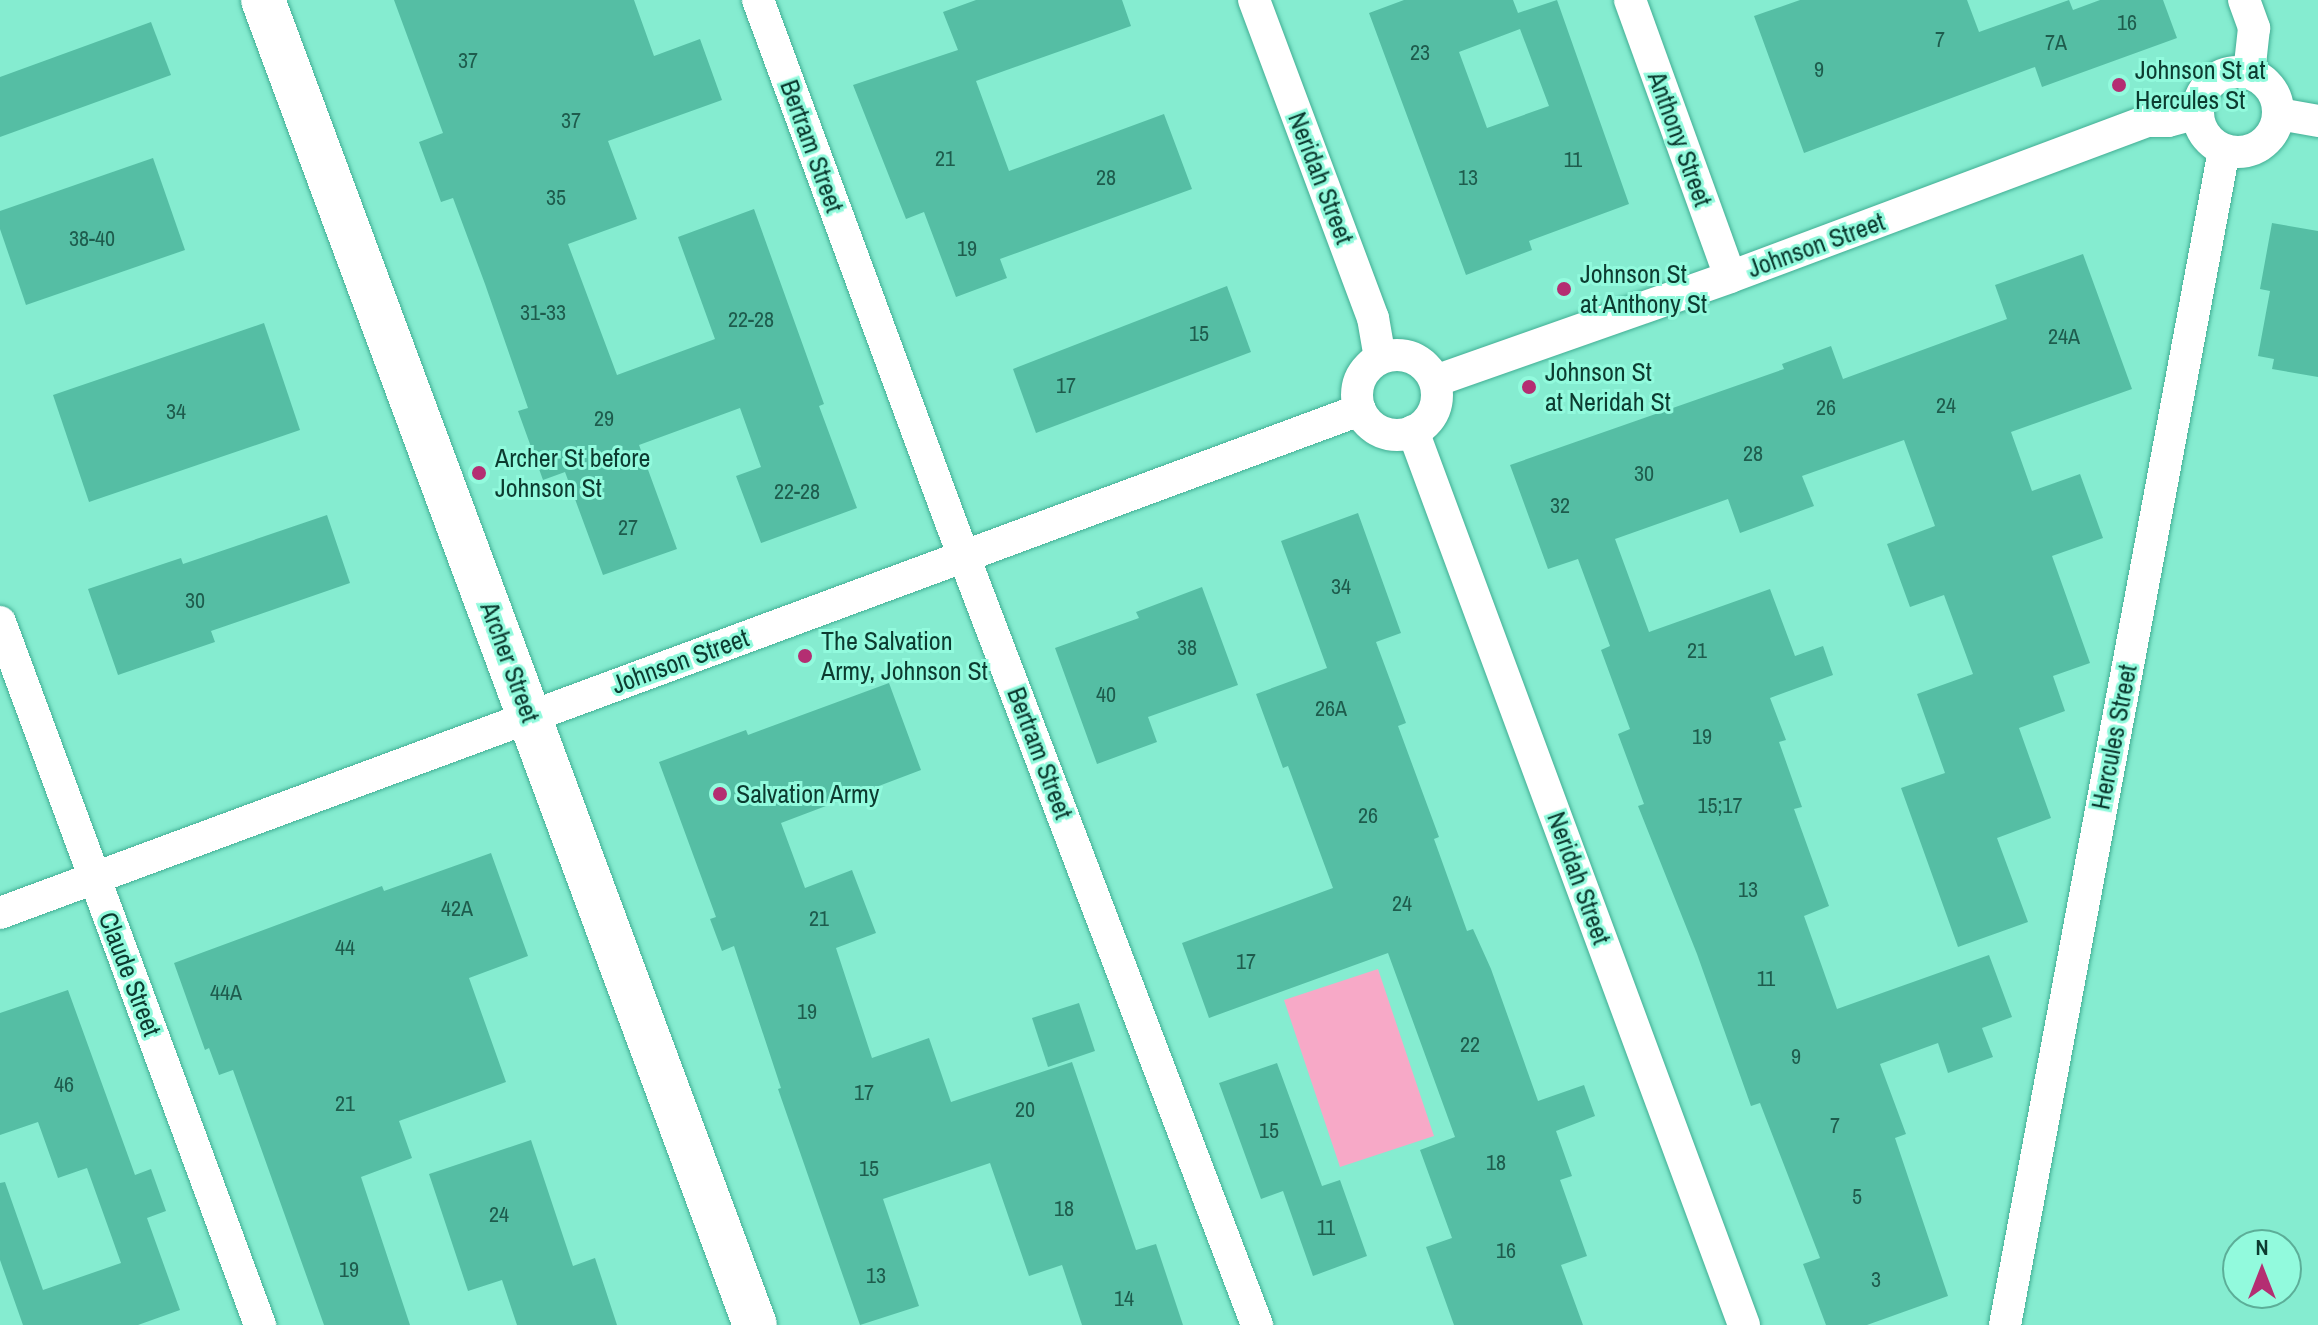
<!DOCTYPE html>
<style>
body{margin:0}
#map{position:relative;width:2318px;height:1325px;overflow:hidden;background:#85ecd0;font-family:"Archivo Narrow",sans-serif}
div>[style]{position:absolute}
.green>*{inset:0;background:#f7a9c7}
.building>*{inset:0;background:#55bea4}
.roads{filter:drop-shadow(0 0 2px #42ae94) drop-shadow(0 0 2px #42ae94)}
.street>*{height:32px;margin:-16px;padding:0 16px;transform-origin:16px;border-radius:16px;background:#fff}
.street>.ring{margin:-16px;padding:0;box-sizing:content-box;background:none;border:32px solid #fff;border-radius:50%}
.secondary>*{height:44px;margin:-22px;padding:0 22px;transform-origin:22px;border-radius:22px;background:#fff}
.dots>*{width:22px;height:22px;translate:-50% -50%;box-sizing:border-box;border:4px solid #92fadd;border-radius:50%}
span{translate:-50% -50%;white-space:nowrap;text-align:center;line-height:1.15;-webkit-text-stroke:6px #92fadd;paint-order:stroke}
.number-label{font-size:22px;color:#1e5c4d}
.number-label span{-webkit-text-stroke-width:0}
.poi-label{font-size:26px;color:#0c3b30}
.left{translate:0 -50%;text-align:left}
.street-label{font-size:26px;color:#0c3b30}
.north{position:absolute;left:2222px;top:1229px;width:80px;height:80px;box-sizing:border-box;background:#92fadd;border:2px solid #5cae98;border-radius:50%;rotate:0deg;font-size:22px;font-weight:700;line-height:32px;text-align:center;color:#0c3b30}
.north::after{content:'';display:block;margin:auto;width:28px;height:36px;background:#b42e72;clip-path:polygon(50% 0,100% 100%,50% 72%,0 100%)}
</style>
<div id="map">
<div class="green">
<i style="clip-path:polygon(1378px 969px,1434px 1136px,1340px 1167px,1284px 1000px)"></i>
</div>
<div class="building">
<i style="clip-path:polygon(394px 0,634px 0,654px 56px,700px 39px,722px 100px,608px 141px,637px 219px,568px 244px,617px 375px,715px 339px,678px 237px,754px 209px,824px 404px,819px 406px,857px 508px,761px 543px,736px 476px,761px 467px,740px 408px,639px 445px,677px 549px,603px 575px,565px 472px,543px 480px,518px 411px,528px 408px,485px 284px,453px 198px,441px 202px,419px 142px,443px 133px)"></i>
<i style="clip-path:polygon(976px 0,1122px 0,1131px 26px,976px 81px,1009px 171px,1164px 114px,1192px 189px,1000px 259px,1007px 278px,956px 297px,924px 212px,906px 219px,853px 85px,958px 50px,943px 12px)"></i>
<i style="clip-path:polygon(evenodd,1404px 0,1513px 0,1518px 13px,1557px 0,1629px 204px,1529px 241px,1532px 250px,1466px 275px,1369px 13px,1404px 0,1520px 29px,1549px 106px,1487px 128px,1459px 52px,1520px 29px)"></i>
<i style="clip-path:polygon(1800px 0,1967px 0,1979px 32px,2069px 0,2073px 10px,2100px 0,2163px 0,2177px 38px,2042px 87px,2035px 67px,1804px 153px,1754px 16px)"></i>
<i style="clip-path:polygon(151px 22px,171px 75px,0 137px,0 77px)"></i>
<i style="clip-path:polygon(153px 158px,185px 250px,26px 305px,0 229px,0 211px)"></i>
<i style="clip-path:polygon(2272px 223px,2318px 231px,2318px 377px,2272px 369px,2274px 359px,2258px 356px,2270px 291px,2260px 289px)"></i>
<i style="clip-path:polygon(2083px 254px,2132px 389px,2011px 432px,2032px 491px,2080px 474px,2103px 538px,2052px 556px,2090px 663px,2053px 676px,2065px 711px,2019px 728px,2051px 818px,1997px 838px,2028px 922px,1958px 947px,1901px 788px,1945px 773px,1917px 694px,1973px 674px,1944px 595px,1910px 607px,1887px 544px,1935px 526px,1904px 440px,1802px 476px,1814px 506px,1740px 533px,1728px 499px,1615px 539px,1649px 632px,1770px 589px,1795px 656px,1823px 646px,1833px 675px,1770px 698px,1786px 740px,1779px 742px,1802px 807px,1794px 809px,1829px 906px,1804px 916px,1837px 1009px,1989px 955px,2012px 1017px,1982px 1028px,1993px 1057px,1948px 1073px,1938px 1043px,1880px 1064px,1906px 1134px,1895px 1138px,1948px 1296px,1867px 1325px,1826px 1325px,1803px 1264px,1820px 1258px,1760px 1103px,1751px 1106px,1697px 954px,1638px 806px,1644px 804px,1618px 734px,1630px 729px,1601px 650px,1610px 646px,1578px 559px,1548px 569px,1510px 465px,1784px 369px,1782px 364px,1831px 346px,1843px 379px,2007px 319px,1995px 285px)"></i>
<i style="clip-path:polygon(1227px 286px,1251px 352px,1036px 433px,1013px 369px)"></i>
<i style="clip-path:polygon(264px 323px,300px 430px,89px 502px,53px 395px)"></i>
<i style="clip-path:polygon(1358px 513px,1401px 633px,1376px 642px,1406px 723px,1398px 726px,1439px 837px,1434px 839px,1467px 931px,1473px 929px,1491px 969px,1538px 1101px,1584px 1085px,1595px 1116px,1556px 1131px,1572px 1176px,1560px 1180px,1587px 1256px,1561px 1265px,1583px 1325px,1454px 1325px,1426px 1247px,1452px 1238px,1420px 1150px,1455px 1137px,1388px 953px,1209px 1018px,1182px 943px,1333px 888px,1288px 766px,1283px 768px,1256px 694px,1327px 668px,1281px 541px)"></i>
<i style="clip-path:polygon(327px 515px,350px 583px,211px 631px,215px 642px,118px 675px,88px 589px,181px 558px,183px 564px)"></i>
<i style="clip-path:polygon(1202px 587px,1238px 685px,1148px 717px,1157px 742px,1097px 764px,1055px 648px,1139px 618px,1136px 612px)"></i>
<i style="clip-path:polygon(889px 683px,921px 770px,781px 823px,805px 888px,852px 870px,876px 933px,836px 948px,872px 1058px,929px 1038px,951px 1102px,1072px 1062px,1136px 1250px,1156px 1244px,1183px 1325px,1082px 1325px,1062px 1265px,1029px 1276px,990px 1163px,883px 1199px,919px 1306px,860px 1325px,778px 1089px,781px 1088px,734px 946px,722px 951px,710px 919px,716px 917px,659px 762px,746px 730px,748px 735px)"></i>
<i style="clip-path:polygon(491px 853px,528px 956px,469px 978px,506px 1082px,399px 1121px,412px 1158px,361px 1177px,410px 1325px,324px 1325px,233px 1070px,219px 1075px,209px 1048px,205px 1050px,174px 963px,382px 886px,384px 891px)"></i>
<i style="clip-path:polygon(68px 990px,135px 1175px,151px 1169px,166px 1211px,147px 1218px,180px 1310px,138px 1325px,23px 1325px,0 1260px,0 1183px,5px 1182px,43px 1290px,121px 1263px,87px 1168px,58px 1178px,38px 1122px,0 1135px,0 1013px)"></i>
<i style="clip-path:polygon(1079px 1003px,1095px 1051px,1048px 1067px,1032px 1018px)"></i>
<i style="clip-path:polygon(1277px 1063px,1322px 1186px,1340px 1180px,1367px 1256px,1313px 1276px,1283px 1191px,1261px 1199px,1219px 1083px)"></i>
<i style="clip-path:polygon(531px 1140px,573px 1266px,595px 1258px,617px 1325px,517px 1325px,502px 1280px,468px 1291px,429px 1174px)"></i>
</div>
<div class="roads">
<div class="street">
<i style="left:758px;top:0;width:554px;rotate:69.73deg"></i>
<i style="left:950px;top:520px;width:862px;rotate:69.12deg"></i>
<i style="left:1254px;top:0;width:340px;rotate:69.5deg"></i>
<i style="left:1373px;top:318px;width:41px;rotate:80.1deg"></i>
<i style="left:1630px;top:0;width:294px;rotate:70.1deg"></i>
<i style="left:2244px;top:0;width:30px;rotate:70deg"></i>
<i style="left:2254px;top:28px;width:45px;rotate:96.3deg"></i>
<i class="ring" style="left:2198px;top:72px;width:48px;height:48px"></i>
<i style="left:2279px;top:114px;width:40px;rotate:10deg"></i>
<i class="ring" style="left:1357px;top:355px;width:48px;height:48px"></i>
<i style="left:1435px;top:381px;width:313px;rotate:-19.4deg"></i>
<i style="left:1730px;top:277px;width:446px;rotate:-20.5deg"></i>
<i style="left:2148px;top:121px;width:20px"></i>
<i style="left:2168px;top:121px;width:30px;rotate:-15deg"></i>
<i style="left:1413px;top:431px;width:953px;rotate:69.68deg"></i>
<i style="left:0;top:622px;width:750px;rotate:69.7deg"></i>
<i style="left:0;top:913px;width:1450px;rotate:-20.3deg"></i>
<i style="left:2005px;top:1325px;width:1195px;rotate:-79.44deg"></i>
</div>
<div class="secondary">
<i style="left:263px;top:0;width:1413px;rotate:69.63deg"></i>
</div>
</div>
<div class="dots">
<i style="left:2119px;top:85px;background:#b42e72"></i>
<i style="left:1564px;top:289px;background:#b42e72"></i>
<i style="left:1529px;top:387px;background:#b42e72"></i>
<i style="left:479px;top:473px;background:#b42e72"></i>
<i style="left:805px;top:656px;background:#b42e72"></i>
<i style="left:720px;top:794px;background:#b42e72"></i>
</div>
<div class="number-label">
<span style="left:2127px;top:23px">16</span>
<span style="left:1940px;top:40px">7</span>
<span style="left:2056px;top:43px">7A</span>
<span style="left:1420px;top:53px">23</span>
<span style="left:468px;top:61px">37</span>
<span style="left:1819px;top:70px">9</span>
<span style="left:571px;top:121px">37</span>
<span style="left:945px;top:159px">21</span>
<span style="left:1573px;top:160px">11</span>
<span style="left:1106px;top:178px">28</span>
<span style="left:1468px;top:178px">13</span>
<span style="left:556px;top:198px">35</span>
<span style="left:92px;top:239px">38-40</span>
<span style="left:967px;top:249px">19</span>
<span style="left:543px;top:313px">31-33</span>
<span style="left:751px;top:320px">22-28</span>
<span style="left:1199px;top:334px">15</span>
<span style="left:2064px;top:337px">24A</span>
<span style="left:1066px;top:386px">17</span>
<span style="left:1946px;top:406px">24</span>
<span style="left:1826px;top:408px">26</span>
<span style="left:176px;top:412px">34</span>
<span style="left:604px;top:419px">29</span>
<span style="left:1753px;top:454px">28</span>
<span style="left:1644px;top:474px">30</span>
<span style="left:797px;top:492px">22-28</span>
<span style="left:1560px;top:506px">32</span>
<span style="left:628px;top:528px">27</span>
<span style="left:1341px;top:587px">34</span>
<span style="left:195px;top:601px">30</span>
<span style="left:1187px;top:648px">38</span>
<span style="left:1697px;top:651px">21</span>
<span style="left:1106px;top:695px">40</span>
<span style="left:1331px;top:709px">26A</span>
<span style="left:1702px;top:737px">19</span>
<span style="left:1720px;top:806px">15;17</span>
<span style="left:1368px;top:816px">26</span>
<span style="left:1748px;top:890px">13</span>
<span style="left:1402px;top:904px">24</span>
<span style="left:457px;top:909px">42A</span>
<span style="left:819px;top:919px">21</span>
<span style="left:345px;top:948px">44</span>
<span style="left:1246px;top:962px">17</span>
<span style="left:1766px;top:979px">11</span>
<span style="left:226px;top:993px">44A</span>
<span style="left:807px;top:1012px">19</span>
<span style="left:1470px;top:1045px">22</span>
<span style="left:1796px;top:1057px">9</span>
<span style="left:64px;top:1085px">46</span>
<span style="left:864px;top:1093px">17</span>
<span style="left:345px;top:1104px">21</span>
<span style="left:1025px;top:1110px">20</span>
<span style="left:1835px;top:1126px">7</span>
<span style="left:1269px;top:1131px">15</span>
<span style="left:1496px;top:1163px">18</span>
<span style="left:869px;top:1169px">15</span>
<span style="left:1857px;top:1197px">5</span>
<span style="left:1064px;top:1209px">18</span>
<span style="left:499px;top:1215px">24</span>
<span style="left:1326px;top:1228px">11</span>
<span style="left:1506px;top:1251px">16</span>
<span style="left:349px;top:1270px">19</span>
<span style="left:876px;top:1276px">13</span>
<span style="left:1876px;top:1280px">3</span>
<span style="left:1124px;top:1299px">14</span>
</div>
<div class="poi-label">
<span class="left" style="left:2135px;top:85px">Johnson St at<br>Hercules St</span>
<span class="left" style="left:1580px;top:289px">Johnson St<br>at Anthony St</span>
<span class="left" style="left:1545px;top:387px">Johnson St<br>at Neridah St</span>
<span class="left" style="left:495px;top:473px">Archer St before<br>Johnson St</span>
<span class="left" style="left:821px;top:656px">The Salvation<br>Army, Johnson St</span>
<span class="left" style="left:736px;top:794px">Salvation Army</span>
</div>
<div class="street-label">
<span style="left:1680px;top:139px;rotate:70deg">Anthony Street</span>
<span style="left:812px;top:146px;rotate:70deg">Bertram Street</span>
<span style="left:1321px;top:178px;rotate:69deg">Neridah Street</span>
<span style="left:1816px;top:245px;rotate:-20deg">Johnson Street</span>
<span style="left:680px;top:661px;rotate:-20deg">Johnson Street</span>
<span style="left:510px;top:662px;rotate:70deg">Archer Street</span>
<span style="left:2114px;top:737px;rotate:-79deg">Hercules Street</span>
<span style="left:1040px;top:753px;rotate:69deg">Bertram Street</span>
<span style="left:1579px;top:878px;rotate:70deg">Neridah Street</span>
<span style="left:130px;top:974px;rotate:69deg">Claude Street</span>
</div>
<div class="north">N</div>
</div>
